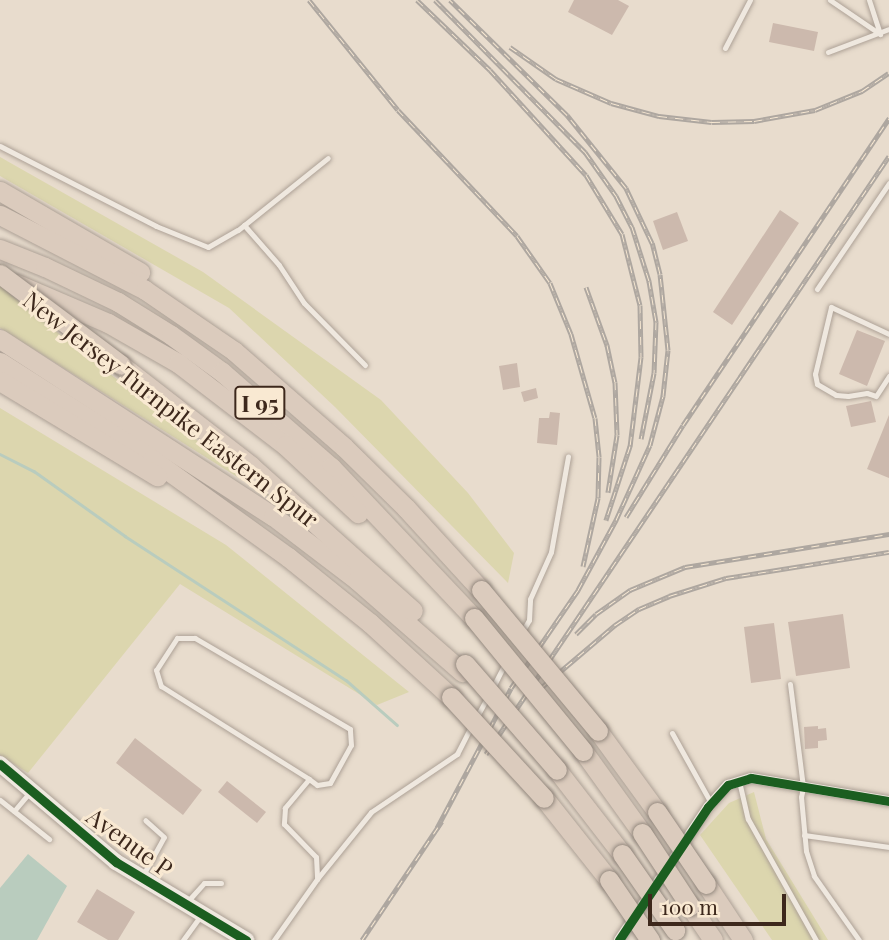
<!DOCTYPE html>
<style>
body{margin:0}
#map{position:relative;width:889px;height:940px;overflow:hidden;background:#e8dccd;font-family:"Playfair Display",serif}
div>[style]{position:absolute}
.green>*{inset:0;background:#dcd6ae}
.water>*{inset:0;background:#b9ccbe}
.stream>*{height:2.5px;margin:-1.25px;padding:0 1.25px;transform-origin:1.25px;border-radius:1.25px;background:#b9ccbe}
.building>*{inset:0;background:#ccb9ad}
.roads{filter:drop-shadow(0 0 2px #ada196) drop-shadow(0 0 2px #ada196)}
.lane>*{height:5px;margin:-2.5px;padding:0 2.5px;transform-origin:2.5px;border-radius:2.5px;background:#efe8df}
.street>*{height:10px;margin:-5px;padding:0 5px;transform-origin:5px;border-radius:5px;background:#efe8df}
.secondary>*{height:16px;margin:-8px;padding:0 8px;transform-origin:8px;border-radius:8px;background:#efe8df}
.highway>*{height:19px;margin:-9.5px;padding:0 9.5px;transform-origin:9.5px;border-radius:9.5px;background:#dbcbbd}
.rail>*{height:5px;margin-top:-2.5px;transform-origin:0;background:repeating-linear-gradient(90deg,#f9e9d2 0 8px,#aea7a0 0 16px);box-sizing:border-box;border-block:2px solid #aea7a0}
.bridges{filter:drop-shadow(0 0 2px #92877d) drop-shadow(0 0 2px #92877d)}
.highway-bridge>*{height:19px;margin:-9.5px;padding:0 9.5px;transform-origin:9.5px;border-radius:9.5px;background:#dbcbbd}
.cycleway>*{height:9px;margin:-4.5px;padding:0 4.5px;transform-origin:4.5px;border-radius:4.5px;background:#1b5e20}
span{translate:-50% -50%;white-space:nowrap;text-align:center;line-height:1.15;-webkit-text-stroke:6px #f9e9d2;paint-order:stroke}
.shield-label span{padding:2px 5px;background:#f9e9d2;border:2px solid;border-radius:5px;-webkit-text-stroke-width:0}
.shield-label{font-size:23px;color:#3d281c;font-weight:700}
.street-label{font-size:24px;color:#3d281c}
.scale{position:absolute;left:648px;top:894px;width:138px;height:32px;box-sizing:border-box;border:4px solid #3d281c;border-top:0;padding-left:9px;font-size:21px;line-height:24px;white-space:nowrap;color:#3d281c;-webkit-text-stroke:5px #f9e9d2;paint-order:stroke}
</style>
<div id="map">
<div class="green">
<i style="clip-path:polygon(0 157px,203px 272px,381px 400px,468px 493px,514px 553px,508px 583px,335px 407px,229px 308px,0 176px)"></i>
<i style="clip-path:polygon(0 286px,93px 361px,282px 505px,0 328px)"></i>
<i style="clip-path:polygon(0 408px,226px 545px,409px 692px,377px 705px,180px 584px,28px 773px,0 755px)"></i>
<i style="clip-path:polygon(754px 792px,766px 839px,828px 940px,772px 940px,700px 835px,729px 803px)"></i>
</div>
<div class="water">
<i style="clip-path:polygon(28px 854px,67px 886px,37px 940px,0 940px,0 888px)"></i>
</div>
<div class="stream">
<i style="left:0;top:454px;width:38px;rotate:27deg"></i>
<i style="left:34px;top:471px;width:112px;rotate:35.5deg"></i>
<i style="left:125px;top:536px;width:264px;rotate:33.1deg"></i>
<i style="left:346px;top:680px;width:68px;rotate:41.4deg"></i>
</div>
<div class="building">
<i style="clip-path:polygon(574px 0,618px 0,629px 6px,612px 35px,568px 12px)"></i>
<i style="clip-path:polygon(773px 23px,818px 32px,814px 51px,769px 42px)"></i>
<i style="clip-path:polygon(780px 210px,799px 223px,732px 325px,713px 312px)"></i>
<i style="clip-path:polygon(677px 212px,688px 241px,663px 250px,653px 221px)"></i>
<i style="clip-path:polygon(857px 330px,885px 341px,867px 386px,839px 374px)"></i>
<i style="clip-path:polygon(517px 363px,520px 387px,503px 390px,499px 366px)"></i>
<i style="clip-path:polygon(536px 388px,538px 398px,524px 402px,521px 392px)"></i>
<i style="clip-path:polygon(871px 401px,876px 422px,851px 427px,846px 406px)"></i>
<i style="clip-path:polygon(550px 412px,560px 413px,557px 445px,537px 443px,539px 418px,549px 418px)"></i>
<i style="clip-path:polygon(889px 415px,889px 478px,867px 469px)"></i>
<i style="clip-path:polygon(843px 614px,850px 668px,796px 676px,788px 622px)"></i>
<i style="clip-path:polygon(774px 623px,781px 679px,751px 683px,744px 627px)"></i>
<i style="clip-path:polygon(818px 726px,818px 729px,826px 728px,827px 740px,818px 741px,818px 748px,805px 749px,804px 727px)"></i>
<i style="clip-path:polygon(135px 738px,202px 790px,183px 815px,116px 763px)"></i>
<i style="clip-path:polygon(227px 781px,266px 812px,257px 823px,218px 792px)"></i>
<i style="clip-path:polygon(97px 889px,135px 912px,118px 940px,108px 940px,77px 922px)"></i>
</div>
<div class="roads">
<div class="lane">
<i style="left:830px;top:0;width:60px;rotate:34.2deg"></i>
<i style="left:869px;top:0;width:36px;rotate:72deg"></i>
<i style="left:725px;top:48px;width:54px;rotate:-62.5deg"></i>
<i style="left:828px;top:52px;width:65px;rotate:-20.7deg"></i>
<i style="left:0;top:146px;width:175px;rotate:27.1deg"></i>
<i style="left:156px;top:226px;width:56px;rotate:22deg"></i>
<i style="left:208px;top:247px;width:34px;rotate:-30deg"></i>
<i style="left:238px;top:230px;width:115px;rotate:-38.7deg"></i>
<i style="left:244px;top:225px;width:53px;rotate:48.8deg"></i>
<i style="left:279px;top:265px;width:45px;rotate:56.7deg"></i>
<i style="left:304px;top:303px;width:87px;rotate:45.5deg"></i>
<i style="left:817px;top:289px;width:128px;rotate:-55.8deg"></i>
<i style="left:889px;top:334px;width:64px;rotate:-155deg"></i>
<i style="left:831px;top:307px;width:69px;rotate:103.4deg"></i>
<i style="left:815px;top:374px;width:10px;rotate:79deg"></i>
<i style="left:817px;top:384px;width:22px;rotate:30deg"></i>
<i style="left:836px;top:395px;width:12px;rotate:5deg"></i>
<i style="left:848px;top:396px;width:19px;rotate:-9deg"></i>
<i style="left:867px;top:393px;width:9px;rotate:18deg"></i>
<i style="left:876px;top:396px;width:24px;rotate:-57deg"></i>
<i style="left:522px;top:632px;width:14px;rotate:-60deg"></i>
<i style="left:529px;top:620px;width:21px;rotate:-87deg"></i>
<i style="left:530px;top:599px;width:51px;rotate:-65.9deg"></i>
<i style="left:551px;top:552px;width:97px;rotate:-79.9deg"></i>
<i style="left:790px;top:684px;width:104px;rotate:82.8deg"></i>
<i style="left:803px;top:787px;width:10px;rotate:101deg"></i>
<i style="left:801px;top:797px;width:54px;rotate:84.7deg"></i>
<i style="left:806px;top:851px;width:26px;rotate:72deg"></i>
<i style="left:814px;top:876px;width:78px;rotate:54.9deg"></i>
<i style="left:493px;top:687px;width:28px;rotate:-63deg"></i>
<i style="left:476px;top:718px;width:25px;rotate:-61deg"></i>
<i style="left:672px;top:733px;width:80px;rotate:60.9deg"></i>
<i style="left:309px;top:779px;width:10px;rotate:37deg"></i>
<i style="left:317px;top:785px;width:13px;rotate:-9deg"></i>
<i style="left:330px;top:783px;width:43px;rotate:-61.1deg"></i>
<i style="left:351px;top:745px;width:16px;rotate:-94deg"></i>
<i style="left:350px;top:729px;width:180px;rotate:-149.6deg"></i>
<i style="left:195px;top:638px;width:18px;rotate:180deg"></i>
<i style="left:177px;top:638px;width:38px;rotate:123deg"></i>
<i style="left:156px;top:670px;width:17px;rotate:73deg"></i>
<i style="left:161px;top:686px;width:175px;rotate:32.1deg"></i>
<i style="left:309px;top:779px;width:38px;rotate:130deg"></i>
<i style="left:285px;top:808px;width:16px;rotate:94deg"></i>
<i style="left:284px;top:824px;width:46px;rotate:45.9deg"></i>
<i style="left:316px;top:857px;width:22px;rotate:87deg"></i>
<i style="left:739px;top:781px;width:39px;rotate:77deg"></i>
<i style="left:748px;top:819px;width:139px;rotate:60.7deg"></i>
<i style="left:0;top:800px;width:63px;rotate:38.5deg"></i>
<i style="left:14px;top:811px;width:23px;rotate:-50deg"></i>
<i style="left:804px;top:835px;width:86px;rotate:8deg"></i>
<i style="left:143px;top:875px;width:43px;rotate:-61.1deg"></i>
<i style="left:164px;top:837px;width:25px;rotate:-138deg"></i>
<i style="left:187px;top:902px;width:25px;rotate:-48deg"></i>
<i style="left:204px;top:883px;width:17px"></i>
<i style="left:183px;top:940px;width:29px;rotate:-54deg"></i>
<i style="left:274px;top:940px;width:75px;rotate:-54.8deg"></i>
<i style="left:317px;top:879px;width:86px;rotate:-51.1deg"></i>
<i style="left:371px;top:812px;width:104px;rotate:-34deg"></i>
<i style="left:457px;top:754px;width:30px;rotate:-63deg"></i>
</div>
<div class="street">
<i style="left:619px;top:940px;width:160px;rotate:-56.2deg"></i>
<i style="left:708px;top:807px;width:30px;rotate:-48deg"></i>
<i style="left:728px;top:785px;width:24px;rotate:-17deg"></i>
<i style="left:751px;top:778px;width:140px;rotate:9.5deg"></i>
</div>
<div class="secondary">
<i style="left:0;top:764px;width:152px;rotate:40.2deg"></i>
<i style="left:116px;top:862px;width:152px;rotate:31deg"></i>
</div>
<div class="highway">
<i style="left:0;top:191px;width:162px;rotate:30.1deg"></i>
<i style="left:0;top:215px;width:163px;rotate:27.3deg"></i>
<i style="left:145px;top:290px;width:108px;rotate:34.4deg"></i>
<i style="left:234px;top:351px;width:146px;rotate:41.1deg"></i>
<i style="left:344px;top:447px;width:87px;rotate:44.5deg"></i>
<i style="left:406px;top:508px;width:111px;rotate:47.6deg"></i>
<i style="left:0;top:249px;width:48px;rotate:21.8deg"></i>
<i style="left:45px;top:267px;width:81px;rotate:25.6deg"></i>
<i style="left:118px;top:302px;width:62px;rotate:31.9deg"></i>
<i style="left:171px;top:335px;width:63px;rotate:36deg"></i>
<i style="left:222px;top:372px;width:145px;rotate:41.1deg"></i>
<i style="left:331px;top:467px;width:208px;rotate:46.6deg"></i>
<i style="left:17px;top:284px;width:99px;rotate:23.2deg"></i>
<i style="left:108px;top:323px;width:81px;rotate:29.7deg"></i>
<i style="left:178px;top:363px;width:135px;rotate:37.5deg"></i>
<i style="left:285px;top:445px;width:100px;rotate:43deg"></i>
<i style="left:0;top:339px;width:325px;rotate:33deg"></i>
<i style="left:273px;top:516px;width:106px;rotate:37.3deg"></i>
<i style="left:357px;top:580px;width:140px;rotate:41.2deg"></i>
<i style="left:0;top:362px;width:180px;rotate:32.5deg"></i>
<i style="left:152px;top:459px;width:168px;rotate:35.8deg"></i>
<i style="left:288px;top:557px;width:105px;rotate:38.8deg"></i>
<i style="left:370px;top:623px;width:110px;rotate:42.4deg"></i>
<i style="left:121px;top:365px;width:165px;rotate:37.8deg"></i>
<i style="left:251px;top:466px;width:217px;rotate:41.8deg"></i>
<i style="left:0;top:381px;width:184px;rotate:31.2deg"></i>
<i style="left:598px;top:731px;width:100px;rotate:53.9deg"></i>
<i style="left:583px;top:751px;width:101px;rotate:54.3deg"></i>
<i style="left:557px;top:770px;width:106px;rotate:52.3deg"></i>
<i style="left:544px;top:798px;width:105px;rotate:51.6deg"></i>
<i style="left:706px;top:884px;width:67px;rotate:56.5deg"></i>
<i style="left:690px;top:906px;width:41px;rotate:55.9deg"></i>
</div>
</div>
<div class="rail">
<i style="left:309px;top:0;width:141px;rotate:51deg"></i>
<i style="left:398px;top:110px;width:173px;rotate:46.6deg"></i>
<i style="left:517px;top:236px;width:57px;rotate:54.9deg"></i>
<i style="left:550px;top:283px;width:55px;rotate:67.6deg"></i>
<i style="left:571px;top:334px;width:87px;rotate:74.1deg"></i>
<i style="left:595px;top:418px;width:39px;rotate:84deg"></i>
<i style="left:599px;top:457px;width:41px;rotate:91.4deg"></i>
<i style="left:598px;top:498px;width:70px;rotate:102.4deg"></i>
<i style="left:417px;top:0;width:101px;rotate:43.8deg"></i>
<i style="left:490px;top:70px;width:142px;rotate:47.6deg"></i>
<i style="left:586px;top:175px;width:69px;rotate:58.6deg"></i>
<i style="left:622px;top:234px;width:73px;rotate:75.8deg"></i>
<i style="left:640px;top:305px;width:52px;rotate:88.9deg"></i>
<i style="left:641px;top:357px;width:90px;rotate:97deg"></i>
<i style="left:630px;top:446px;width:78px;rotate:108deg"></i>
<i style="left:435px;top:0;width:214px;rotate:45.4deg"></i>
<i style="left:585px;top:152px;width:54px;rotate:54.8deg"></i>
<i style="left:616px;top:196px;width:35px;rotate:63deg"></i>
<i style="left:632px;top:227px;width:57px;rotate:72.5deg"></i>
<i style="left:649px;top:281px;width:42px;rotate:80.3deg"></i>
<i style="left:656px;top:322px;width:51px;rotate:92.2deg"></i>
<i style="left:654px;top:373px;width:67px;rotate:101.1deg"></i>
<i style="left:510px;top:47px;width:56px;rotate:34.8deg"></i>
<i style="left:556px;top:79px;width:60px;rotate:23.6deg"></i>
<i style="left:611px;top:103px;width:50px;rotate:15.2deg"></i>
<i style="left:659px;top:116px;width:53px;rotate:6.5deg"></i>
<i style="left:712px;top:122px;width:42px;rotate:-1.4deg"></i>
<i style="left:754px;top:121px;width:62px;rotate:-10.2deg"></i>
<i style="left:815px;top:110px;width:51px;rotate:-22deg"></i>
<i style="left:862px;top:91px;width:32px;rotate:-34deg"></i>
<i style="left:586px;top:287px;width:62px;rotate:70.1deg"></i>
<i style="left:607px;top:345px;width:38px;rotate:78deg"></i>
<i style="left:615px;top:382px;width:53px;rotate:87.8deg"></i>
<i style="left:617px;top:435px;width:58px;rotate:99deg"></i>
<i style="left:626px;top:517px;width:108px;rotate:-58.2deg"></i>
<i style="left:683px;top:425px;width:370px;rotate:-56.1deg"></i>
<i style="left:576px;top:634px;width:28px;rotate:-45deg"></i>
<i style="left:596px;top:614px;width:42px;rotate:-35.2deg"></i>
<i style="left:630px;top:590px;width:60px;rotate:-22.7deg"></i>
<i style="left:685px;top:567px;width:207px;rotate:-9.2deg"></i>
<i style="left:529px;top:698px;width:113px;rotate:-40.3deg"></i>
<i style="left:615px;top:625px;width:29px;rotate:-34deg"></i>
<i style="left:639px;top:609px;width:33px;rotate:-23deg"></i>
<i style="left:669px;top:596px;width:60px;rotate:-17.5deg"></i>
<i style="left:726px;top:578px;width:165px;rotate:-9.1deg"></i>
<i style="left:486px;top:754px;width:721px;rotate:-56.02deg"></i>
<i style="left:437px;top:828px;width:158px;rotate:-62.1deg"></i>
<i style="left:511px;top:688px;width:119px;rotate:-55.6deg"></i>
<i style="left:578px;top:590px;width:80px;rotate:-61.5deg"></i>
<i style="left:616px;top:520px;width:82px;rotate:-65.6deg"></i>
<i style="left:650px;top:445px;width:51px;rotate:-75.1deg"></i>
<i style="left:663px;top:396px;width:46px;rotate:-83.8deg"></i>
<i style="left:668px;top:350px;width:76px;rotate:-96deg"></i>
<i style="left:660px;top:274px;width:32px;rotate:-104deg"></i>
<i style="left:652px;top:243px;width:61px;rotate:-115.3deg"></i>
<i style="left:626px;top:188px;width:94px;rotate:-128.9deg"></i>
<i style="left:567px;top:115px;width:164px;rotate:-135.5deg"></i>
<i style="left:362px;top:940px;width:143px;rotate:-56.1deg"></i>
</div>
<div class="bridges">
<div class="highway-bridge">
<i style="left:0;top:274px;width:151px;rotate:36.9deg"></i>
<i style="left:481px;top:590px;width:183px;rotate:50.3deg"></i>
<i style="left:474px;top:618px;width:172px;rotate:50.7deg"></i>
<i style="left:465px;top:664px;width:140px;rotate:49deg"></i>
<i style="left:451px;top:697px;width:137px;rotate:47.4deg"></i>
<i style="left:657px;top:812px;width:87px;rotate:55.8deg"></i>
<i style="left:642px;top:833px;width:87px;rotate:56.7deg"></i>
<i style="left:622px;top:854px;width:93px;rotate:55.1deg"></i>
<i style="left:609px;top:880px;width:73px;rotate:55.7deg"></i>
</div>
</div>
<div class="cycleway">
<i style="left:0;top:764px;width:152px;rotate:40.2deg"></i>
<i style="left:116px;top:862px;width:152px;rotate:31deg"></i>
<i style="left:619px;top:940px;width:160px;rotate:-56.2deg"></i>
<i style="left:708px;top:807px;width:30px;rotate:-48deg"></i>
<i style="left:728px;top:785px;width:24px;rotate:-17deg"></i>
<i style="left:751px;top:778px;width:140px;rotate:9.5deg"></i>
</div>
<div class="shield-label">
<span style="left:260px;top:403px">I 95</span>
</div>
<div class="street-label">
<span style="left:171px;top:409px;rotate:38deg">New Jersey Turnpike Eastern Spur</span>
<span style="left:130px;top:842px;rotate:36deg">Avenue P</span>
</div>
<div class="scale">100 m</div>
</div>
